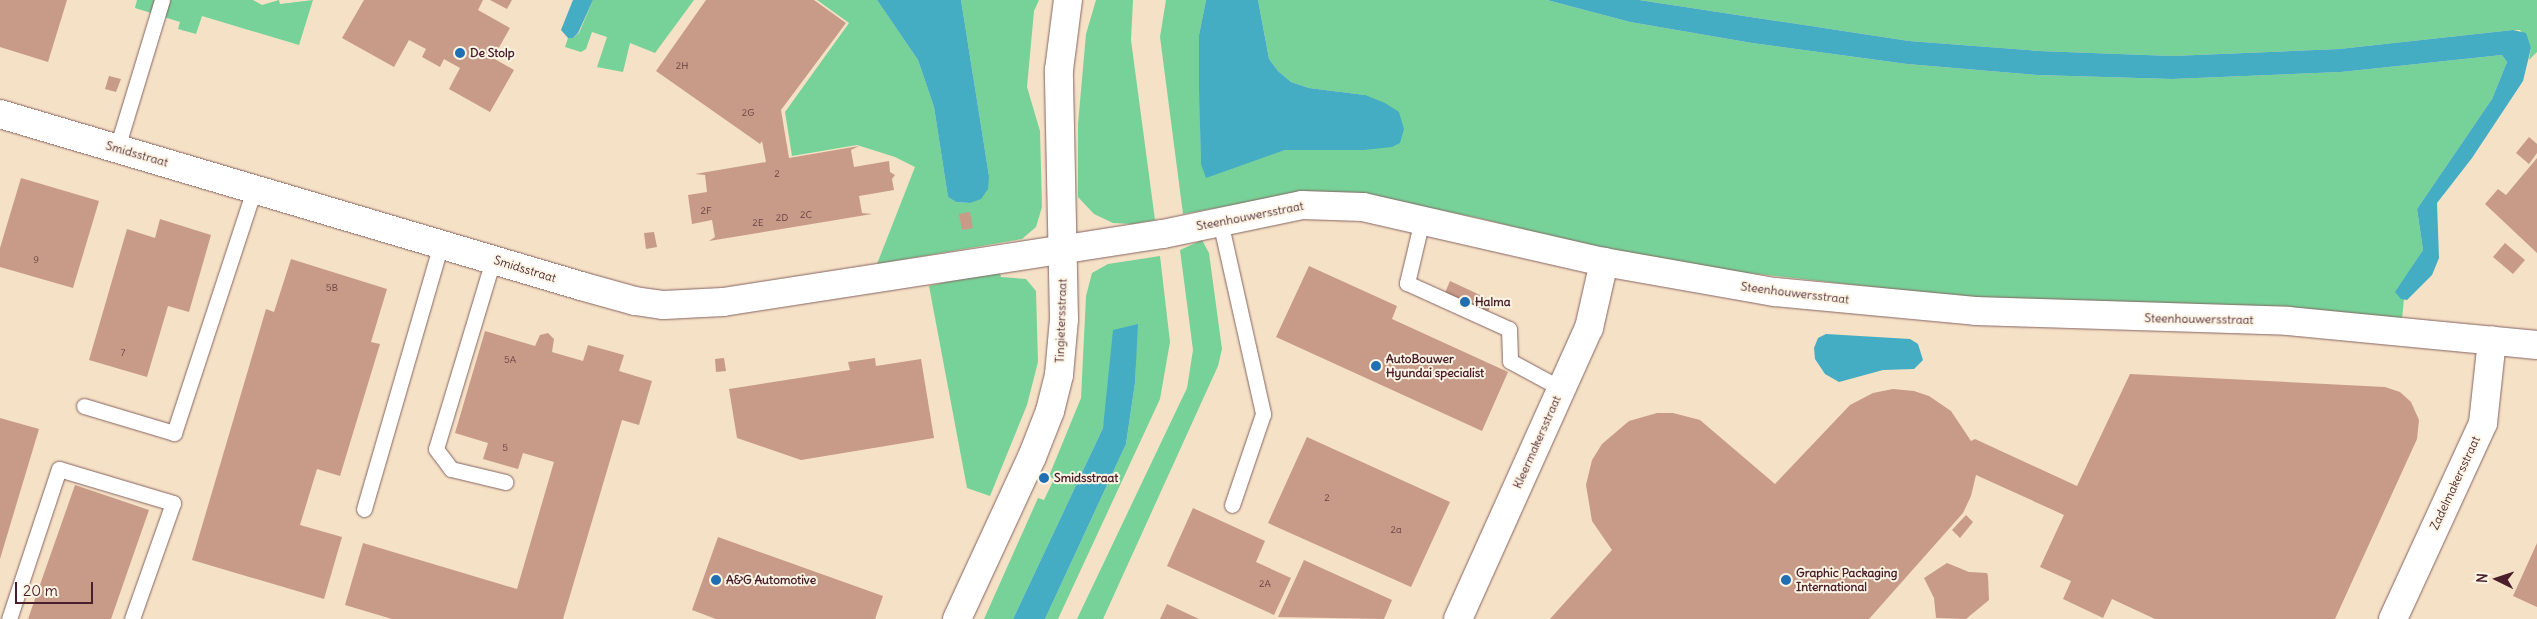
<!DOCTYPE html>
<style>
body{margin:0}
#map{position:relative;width:2537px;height:619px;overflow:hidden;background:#f5e1c6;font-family:Delius,sans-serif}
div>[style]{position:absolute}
.green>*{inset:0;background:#77d299}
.water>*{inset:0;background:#44acc3}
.building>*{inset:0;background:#c79b87}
.roads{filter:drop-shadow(0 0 1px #866361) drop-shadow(0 0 1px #866361)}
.service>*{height:15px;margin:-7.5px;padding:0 7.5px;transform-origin:7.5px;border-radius:7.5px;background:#fff}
.minor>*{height:28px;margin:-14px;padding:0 14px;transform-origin:14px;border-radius:14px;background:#fff}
.tertiary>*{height:28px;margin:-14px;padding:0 14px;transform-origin:14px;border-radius:14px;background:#fff}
.dots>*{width:14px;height:14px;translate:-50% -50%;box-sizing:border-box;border:2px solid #fcf5e5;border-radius:50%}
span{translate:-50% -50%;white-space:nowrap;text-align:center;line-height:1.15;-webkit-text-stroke:4px #fcf5e5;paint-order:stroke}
.number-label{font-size:10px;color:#693e42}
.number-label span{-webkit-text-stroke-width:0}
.poi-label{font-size:12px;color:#4a1f2b;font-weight:700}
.left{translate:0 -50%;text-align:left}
.street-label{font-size:12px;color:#4a1f2b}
.north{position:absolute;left:2472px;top:554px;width:50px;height:50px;-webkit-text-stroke:4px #fcf5e5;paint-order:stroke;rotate:274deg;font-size:14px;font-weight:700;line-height:20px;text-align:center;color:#4a1f2b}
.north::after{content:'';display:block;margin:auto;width:18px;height:22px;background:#4a1f2b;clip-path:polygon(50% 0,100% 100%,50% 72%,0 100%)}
.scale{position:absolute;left:15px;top:582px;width:78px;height:22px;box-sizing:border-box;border:2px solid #4a1f2b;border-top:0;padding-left:6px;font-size:15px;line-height:18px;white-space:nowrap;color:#4a1f2b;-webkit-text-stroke:4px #fcf5e5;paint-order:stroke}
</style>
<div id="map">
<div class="green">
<i style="clip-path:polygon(137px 0,253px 0,262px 5px,279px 0,280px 4px,313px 0,299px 45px,202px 16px,196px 34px,178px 29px,180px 22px,135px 8px)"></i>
<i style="clip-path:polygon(593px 0,694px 0,655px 53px,630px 43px,623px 72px,597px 67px,607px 37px,592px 32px,586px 49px,581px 52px,565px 47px,568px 38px,573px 38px,579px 33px)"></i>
<i style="clip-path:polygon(817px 0,877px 0,918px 60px,934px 107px,948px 197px,956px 202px,970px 203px,989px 176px,961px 0,1039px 0,1034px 11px,1027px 87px,1040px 131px,1042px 207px,1036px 227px,1022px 239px,877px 264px,915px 167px,895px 157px,857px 145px,792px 156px,785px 112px,849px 23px)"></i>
<i style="clip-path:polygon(1096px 0,1133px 0,1131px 40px,1155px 220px,1132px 224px,1113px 223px,1094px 214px,1078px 197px,1078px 124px,1086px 34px)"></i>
<i style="clip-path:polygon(1166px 0,1206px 0,1199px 35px,1201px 164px,1259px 158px,1285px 150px,1308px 149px,1365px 95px,1309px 88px,1291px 82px,1278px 71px,1269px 59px,1258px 0,1547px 0,1630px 22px,1752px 43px,1907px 64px,2037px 75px,2172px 79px,2341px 72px,2502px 55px,2507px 62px,2492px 99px,2417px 209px,2423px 250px,2410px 270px,2401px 299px,2404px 299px,2402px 319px,1971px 298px,1722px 270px,1607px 251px,1479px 218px,1387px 200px,1262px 200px,1183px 214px,1160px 37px)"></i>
<i style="clip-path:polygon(1639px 0,2537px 0,2537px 52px,2529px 60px,2531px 48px,2520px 30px,2513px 30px,2339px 49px,2172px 56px,2039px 51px,1909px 41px)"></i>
<i style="clip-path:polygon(1202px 240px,1209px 253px,1222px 349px,1218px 366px,1103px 619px,1077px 619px,1187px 388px,1193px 350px,1180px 250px)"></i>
<i style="clip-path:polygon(1160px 256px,1170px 342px,1160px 399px,1058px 619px,1045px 619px,1126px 444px,1135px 383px,1137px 324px,1108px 402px,1103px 428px,1013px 619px,984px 619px,1038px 498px,1044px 500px,1054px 479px,1049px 476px,1081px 398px,1086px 296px,1092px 273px,1108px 264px)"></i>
<i style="clip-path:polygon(999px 269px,1001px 277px,1026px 279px,1036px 291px,1038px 362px,1027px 405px,990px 496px,967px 488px,929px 286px)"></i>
</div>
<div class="water">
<i style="clip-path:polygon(573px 0,593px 0,578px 33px,573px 38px,568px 38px,561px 30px)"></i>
<i style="clip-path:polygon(877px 0,961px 0,989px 176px,988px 189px,981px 199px,970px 203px,956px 202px,948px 197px,934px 107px,918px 60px)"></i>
<i style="clip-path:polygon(1206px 0,1258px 0,1269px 59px,1278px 71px,1291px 82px,1309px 88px,1365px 95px,1385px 103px,1399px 112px,1404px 129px,1400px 143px,1392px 147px,1364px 150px,1285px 150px,1206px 178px,1201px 164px,1199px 88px,1199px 35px)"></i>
<i style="clip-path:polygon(1547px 0,1639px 0,1909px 41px,2039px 51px,2172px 56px,2339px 49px,2513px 30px,2526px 33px,2531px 48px,2523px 81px,2472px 158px,2437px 203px,2439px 258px,2432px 275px,2407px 300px,2401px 299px,2395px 292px,2423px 250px,2417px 209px,2492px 99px,2507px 62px,2502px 55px,2341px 72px,2172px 79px,2037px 75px,1907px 64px,1752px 43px,1630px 22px)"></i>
<i style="clip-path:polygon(1138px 324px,1135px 383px,1126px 444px,1045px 619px,1013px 619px,1103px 428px,1113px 330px)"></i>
<i style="clip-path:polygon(1826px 334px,1910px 339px,1918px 344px,1923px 360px,1914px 369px,1883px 370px,1839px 382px,1825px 374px,1815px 359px,1814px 348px,1818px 338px)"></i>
</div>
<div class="building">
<i style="clip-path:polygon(0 0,67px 0,48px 62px,0 47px)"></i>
<i style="clip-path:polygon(364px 0,483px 0,478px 10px,510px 28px,493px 58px,514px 70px,490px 112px,449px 89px,460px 68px,444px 59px,440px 67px,422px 57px,426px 49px,409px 40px,394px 67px,342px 38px)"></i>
<i style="clip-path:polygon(490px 0,512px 0,507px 9px)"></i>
<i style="clip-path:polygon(706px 0,814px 0,846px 23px,781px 110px,789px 158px,859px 146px,851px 150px,854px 167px,889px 161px,890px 172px,895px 175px,892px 179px,894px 190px,859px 196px,862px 213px,872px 214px,709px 241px,715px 237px,712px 220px,692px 224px,688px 195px,707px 192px,705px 175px,695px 174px,766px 162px,762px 141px,760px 144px,656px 71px)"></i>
<i style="clip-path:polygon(109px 76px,121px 79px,116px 92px,105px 89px)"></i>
<i style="clip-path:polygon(2529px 137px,2537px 144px,2537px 153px,2529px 164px,2516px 153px)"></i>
<i style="clip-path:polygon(2537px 158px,2537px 253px,2485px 204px,2498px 189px,2506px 195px)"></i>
<i style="clip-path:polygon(21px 178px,99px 201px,73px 288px,0 267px,0 248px)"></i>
<i style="clip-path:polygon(970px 212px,973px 228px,962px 230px,959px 214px)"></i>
<i style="clip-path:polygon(160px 219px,211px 235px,189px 312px,168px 306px,147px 377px,89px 360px,127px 229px,155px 238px)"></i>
<i style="clip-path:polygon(654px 232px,657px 247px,646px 249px,644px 233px)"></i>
<i style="clip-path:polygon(2505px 243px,2525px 260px,2513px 274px,2493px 257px)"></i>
<i style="clip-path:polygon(291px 259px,387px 289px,371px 342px,380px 344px,340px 476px,317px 469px,300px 525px,342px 537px,324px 599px,192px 560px,266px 309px,274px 312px)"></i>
<i style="clip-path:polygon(1309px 266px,1397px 306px,1392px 319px,1508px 372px,1482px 431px,1276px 337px)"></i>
<i style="clip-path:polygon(1450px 281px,1493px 301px,1483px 322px,1441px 302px)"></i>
<i style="clip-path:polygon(485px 331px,535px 346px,540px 335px,548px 333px,554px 339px,552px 352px,583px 361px,588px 345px,624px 355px,619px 371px,652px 381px,639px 425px,622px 420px,563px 619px,392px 619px,345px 605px,363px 543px,517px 589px,554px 462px,523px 453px,518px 469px,483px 459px,488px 443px,455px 433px)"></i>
<i style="clip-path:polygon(724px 358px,726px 371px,716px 372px,715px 359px)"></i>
<i style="clip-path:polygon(875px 358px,876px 366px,921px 359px,934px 438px,801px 460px,737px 438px,729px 389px,850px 370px,848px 362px)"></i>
<i style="clip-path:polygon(2130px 374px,2385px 387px,2400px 392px,2411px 402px,2419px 420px,2417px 439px,2335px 619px,2155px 619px,2112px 599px,2103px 618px,2063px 599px,2071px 581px,2040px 567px,2064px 515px,1976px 475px,1971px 496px,1963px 513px,1869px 619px,1550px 619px,1612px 550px,1592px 521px,1586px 485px,1592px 460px,1602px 444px,1629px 421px,1657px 413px,1673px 413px,1700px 420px,1775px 484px,1850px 405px,1873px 393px,1893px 389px,1914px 391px,1929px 396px,1951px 411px,1971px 441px,1975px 439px,2077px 486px)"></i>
<i style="clip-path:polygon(0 418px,39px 429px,0 559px)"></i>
<i style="clip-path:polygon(1307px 437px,1450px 502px,1411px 587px,1268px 523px)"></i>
<i style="clip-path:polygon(75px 485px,149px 510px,111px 619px,28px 619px)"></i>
<i style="clip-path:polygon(1193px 508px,1265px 541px,1256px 562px,1291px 578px,1274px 615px,1167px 566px)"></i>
<i style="clip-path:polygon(1966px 515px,1973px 522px,1960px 538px,1952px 530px)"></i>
<i style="clip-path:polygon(718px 537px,883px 596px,875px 619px,716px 619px,692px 610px)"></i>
<i style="clip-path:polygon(2537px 543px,2537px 607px,2513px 596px)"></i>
<i style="clip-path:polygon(1304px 560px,1392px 600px,1384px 619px,1278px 617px)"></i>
<i style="clip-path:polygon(1947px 563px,1969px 572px,1987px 573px,1988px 576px,1989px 600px,1966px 619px,1936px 618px,1934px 598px,1924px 578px)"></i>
<i style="clip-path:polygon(1167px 604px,1199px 619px,1160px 619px)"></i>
</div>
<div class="roads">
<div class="service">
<i style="left:117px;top:148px;width:155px;rotate:-73.1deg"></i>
<i style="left:1422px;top:220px;width:65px;rotate:103.4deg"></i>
<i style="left:1407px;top:283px;width:112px;rotate:24.3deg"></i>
<i style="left:1509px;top:329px;width:32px;rotate:88deg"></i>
<i style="left:1510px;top:361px;width:59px;rotate:28.3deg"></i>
<i style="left:1220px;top:221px;width:198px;rotate:77.4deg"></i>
<i style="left:1263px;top:414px;width:96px;rotate:108.8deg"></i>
<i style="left:493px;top:260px;width:197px;rotate:106.8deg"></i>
<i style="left:436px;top:449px;width:25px;rotate:53deg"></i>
<i style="left:451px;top:469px;width:56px;rotate:13.5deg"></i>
<i style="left:84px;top:406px;width:94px;rotate:16.7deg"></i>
<i style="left:174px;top:433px;width:257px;rotate:-71.8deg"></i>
<i style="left:364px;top:509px;width:276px;rotate:-73.8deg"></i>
<i style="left:9px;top:619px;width:158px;rotate:-71.6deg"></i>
<i style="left:59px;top:469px;width:119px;rotate:16.6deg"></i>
<i style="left:173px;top:503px;width:123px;rotate:109.5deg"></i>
</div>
<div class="minor">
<i style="left:0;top:114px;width:606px;rotate:16.49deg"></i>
<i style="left:581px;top:286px;width:56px;rotate:15.5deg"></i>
<i style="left:635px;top:301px;width:29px;rotate:8deg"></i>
<i style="left:664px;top:305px;width:59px;rotate:-2.9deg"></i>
<i style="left:723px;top:302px;width:445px;rotate:-8.8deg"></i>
<i style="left:1163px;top:234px;width:142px;rotate:-11.8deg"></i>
<i style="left:1302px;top:205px;width:61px;rotate:1.9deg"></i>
<i style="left:1363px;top:207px;width:247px;rotate:12.9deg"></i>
<i style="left:1604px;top:262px;width:174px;rotate:10deg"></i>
<i style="left:1775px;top:292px;width:201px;rotate:5.4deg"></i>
<i style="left:1975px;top:311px;width:313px;rotate:1.8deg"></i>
<i style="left:2288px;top:321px;width:250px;rotate:5.5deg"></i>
<i style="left:1458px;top:619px;width:319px;rotate:-65.8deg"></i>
<i style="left:1589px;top:328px;width:68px;rotate:-77.2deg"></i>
<i style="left:2393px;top:619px;width:216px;rotate:-65.3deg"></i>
<i style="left:2483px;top:423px;width:83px;rotate:-83.8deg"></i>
</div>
<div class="tertiary">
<i style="left:957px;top:619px;width:179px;rotate:-65.2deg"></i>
<i style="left:1032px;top:457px;width:49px;rotate:-68.6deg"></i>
<i style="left:1050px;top:411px;width:37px;rotate:-76deg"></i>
<i style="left:1059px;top:375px;width:56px;rotate:-84.9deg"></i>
<i style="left:1064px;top:319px;width:249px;rotate:-91.2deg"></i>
<i style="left:1059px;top:70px;width:71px;rotate:-82.7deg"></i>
</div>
</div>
<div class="dots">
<i style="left:460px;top:53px;background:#1f6fb2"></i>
<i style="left:1465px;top:302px;background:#1f6fb2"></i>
<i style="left:1376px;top:366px;background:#1f6fb2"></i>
<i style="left:1044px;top:478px;background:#1f6fb2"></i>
<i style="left:716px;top:580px;background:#1f6fb2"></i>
<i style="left:1786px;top:580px;background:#1f6fb2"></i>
</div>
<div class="number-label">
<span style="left:682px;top:66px">2H</span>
<span style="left:748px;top:113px">2G</span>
<span style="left:777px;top:174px">2</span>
<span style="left:706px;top:211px">2F</span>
<span style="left:806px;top:215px">2C</span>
<span style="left:782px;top:218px">2D</span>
<span style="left:758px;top:223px">2E</span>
<span style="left:36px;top:260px">9</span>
<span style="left:332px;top:288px">5B</span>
<span style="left:123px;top:353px">7</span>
<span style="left:510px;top:360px">5A</span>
<span style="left:505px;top:448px">5</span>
<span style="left:1327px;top:498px">2</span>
<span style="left:1396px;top:530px">2a</span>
<span style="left:1265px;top:584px">2A</span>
</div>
<div class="poi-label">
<span class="left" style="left:470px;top:53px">De Stolp</span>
<span class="left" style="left:1475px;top:302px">Halma</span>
<span class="left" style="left:1386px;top:366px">AutoBouwer<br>Hyundai specialist</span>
<span class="left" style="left:1054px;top:478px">Smidsstraat</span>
<span class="left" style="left:1796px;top:580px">Graphic Packaging<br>International</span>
<span class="left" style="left:726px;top:580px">A&amp;G Automotive</span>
</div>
<div class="street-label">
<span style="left:137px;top:154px;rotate:16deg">Smidsstraat</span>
<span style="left:1250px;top:216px;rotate:-11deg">Steenhouwersstraat</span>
<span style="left:525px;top:269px;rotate:17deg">Smidsstraat</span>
<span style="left:1795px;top:293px;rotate:7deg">Steenhouwersstraat</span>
<span style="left:2199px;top:319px;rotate:1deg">Steenhouwersstraat</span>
<span style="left:1061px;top:321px;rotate:-88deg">Tingietersstraat</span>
<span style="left:1537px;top:442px;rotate:-66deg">Kleermakersstraat</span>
<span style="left:2455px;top:483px;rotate:-65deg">Zadelmakersstraat</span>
</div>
<div class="north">N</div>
<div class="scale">20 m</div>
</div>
